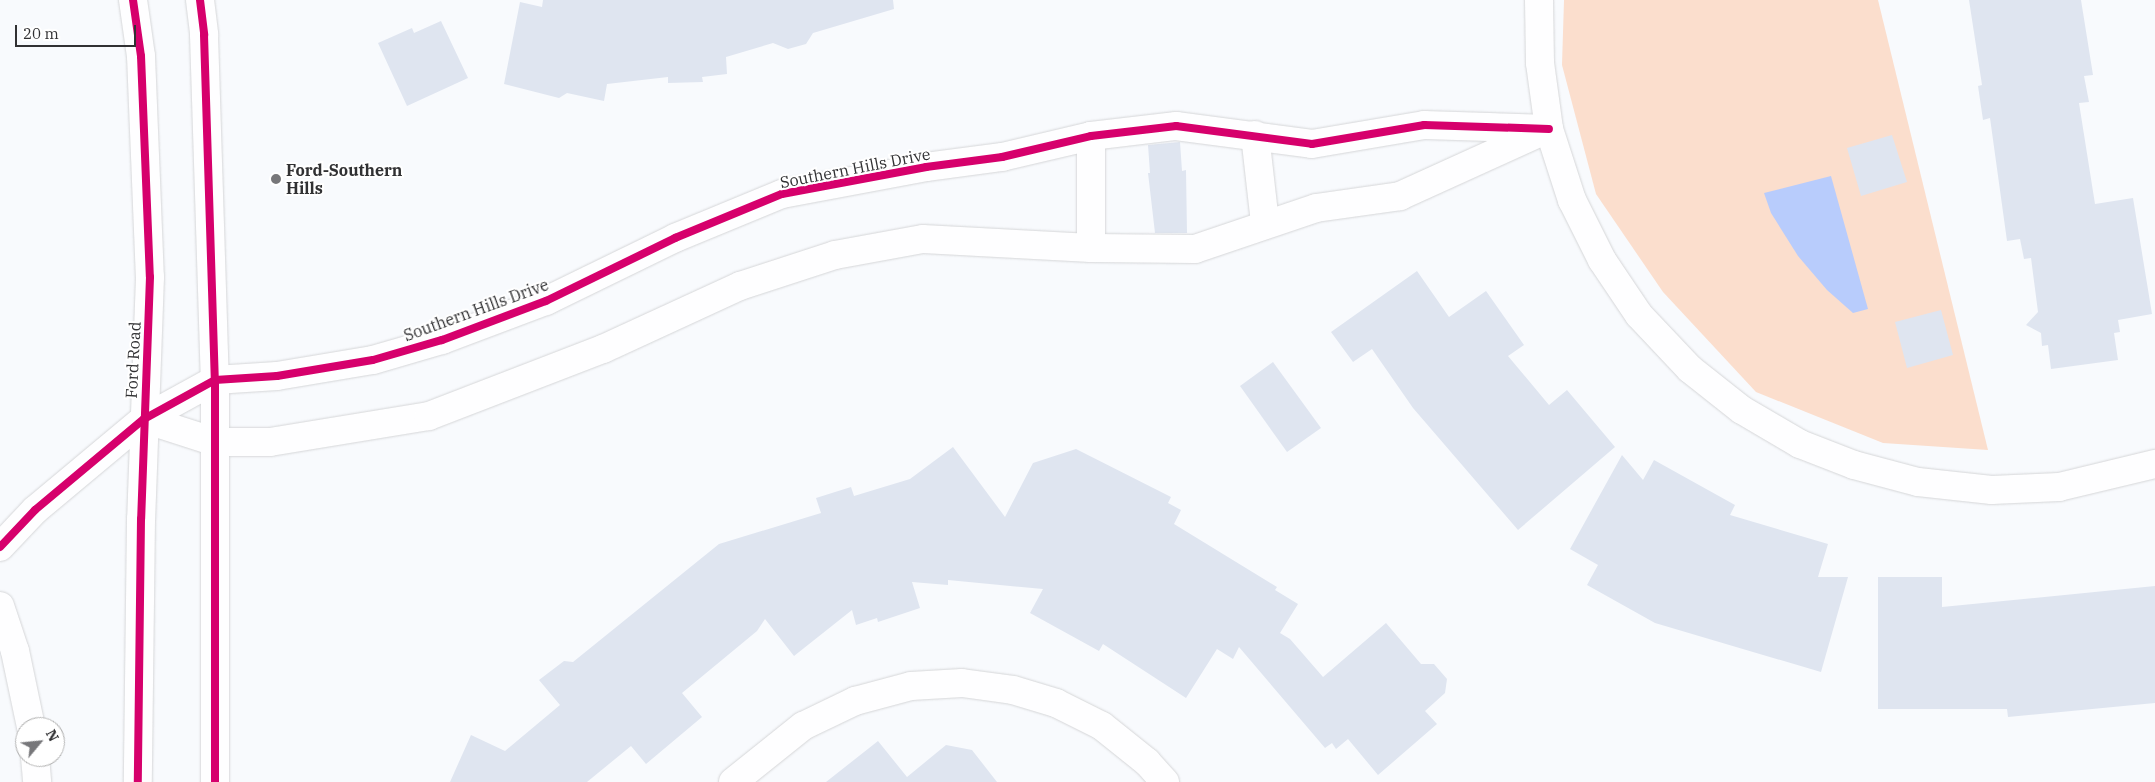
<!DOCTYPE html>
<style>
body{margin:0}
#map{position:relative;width:2155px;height:782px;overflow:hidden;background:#f8fafd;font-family:"IBM Plex Serif",serif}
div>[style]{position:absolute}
.green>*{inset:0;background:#fbdecd}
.water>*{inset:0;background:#b8ccfc}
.building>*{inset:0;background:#dfe5f0}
.roads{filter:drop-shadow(0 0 1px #d5d6d8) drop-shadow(0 0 1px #d5d6d8)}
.minor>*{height:28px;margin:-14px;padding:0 14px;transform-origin:14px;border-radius:14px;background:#fefeff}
.secondary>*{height:28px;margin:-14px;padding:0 14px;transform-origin:14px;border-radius:14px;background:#fefeff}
.cycleway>*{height:8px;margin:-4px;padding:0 4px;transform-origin:4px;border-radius:4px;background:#d6006c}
.dots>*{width:14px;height:14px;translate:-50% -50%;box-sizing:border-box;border:2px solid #fff;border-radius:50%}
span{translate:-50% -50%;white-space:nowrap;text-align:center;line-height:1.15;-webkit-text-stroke:4px #fff;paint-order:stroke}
.street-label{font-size:16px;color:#313133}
.poi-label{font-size:16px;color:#313133;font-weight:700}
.left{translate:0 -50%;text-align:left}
.north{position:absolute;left:15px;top:717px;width:50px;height:50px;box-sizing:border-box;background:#fff;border:1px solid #adadad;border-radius:50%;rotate:62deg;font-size:14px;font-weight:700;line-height:20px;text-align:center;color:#313133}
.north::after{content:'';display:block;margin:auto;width:18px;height:22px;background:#77777a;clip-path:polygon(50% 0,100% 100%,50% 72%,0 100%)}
.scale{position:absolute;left:15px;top:25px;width:121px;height:22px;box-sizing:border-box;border:2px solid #313133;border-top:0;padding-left:6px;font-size:15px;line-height:18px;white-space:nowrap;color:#313133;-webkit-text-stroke:4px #fff;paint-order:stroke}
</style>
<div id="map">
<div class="green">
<i style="clip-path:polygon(1564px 0,1878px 0,1988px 450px,1883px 443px,1756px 392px,1663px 292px,1596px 194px,1562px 65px)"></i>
</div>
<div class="water">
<i style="clip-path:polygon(1831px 176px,1868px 309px,1853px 313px,1827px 290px,1798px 256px,1771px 213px,1764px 193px)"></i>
</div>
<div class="building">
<i style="clip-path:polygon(543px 0,893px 0,894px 9px,813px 33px,806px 44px,788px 49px,773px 43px,726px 57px,727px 74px,702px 77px,703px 82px,668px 83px,668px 77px,607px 84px,604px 101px,567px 93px,559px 98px,504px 84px,520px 2px,542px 7px)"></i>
<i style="clip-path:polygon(1969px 0,2081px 0,2093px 75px,2084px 76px,2089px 102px,2079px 103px,2095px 204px,2133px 198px,2152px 314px,2118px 320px,2120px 332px,2114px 333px,2118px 360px,2051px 369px,2048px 345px,2042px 346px,2041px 333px,2026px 325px,2038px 312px,2031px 258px,2024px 259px,2020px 239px,2007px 241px,1990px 118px,1983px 120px,1978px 86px,1982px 85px)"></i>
<i style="clip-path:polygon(441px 21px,468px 78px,407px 106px,378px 43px,412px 28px,414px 33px)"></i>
<i style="clip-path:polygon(1892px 135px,1907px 182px,1861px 196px,1847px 148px)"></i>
<i style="clip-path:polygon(1180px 142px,1182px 171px,1186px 170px,1187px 233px,1155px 233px,1148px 173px,1150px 173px,1148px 145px)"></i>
<i style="clip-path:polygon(1417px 271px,1449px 317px,1486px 291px,1524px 345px,1508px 356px,1549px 405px,1567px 390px,1615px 447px,1518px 530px,1413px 408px,1372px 349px,1353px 362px,1331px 332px)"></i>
<i style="clip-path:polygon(1941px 310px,1953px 355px,1907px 368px,1895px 322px)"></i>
<i style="clip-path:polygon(1273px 362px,1321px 428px,1287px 452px,1240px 386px)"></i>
<i style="clip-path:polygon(953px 447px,1005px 517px,1033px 463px,1076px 449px,1171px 497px,1168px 503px,1181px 510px,1174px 524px,1277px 587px,1275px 590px,1298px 604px,1280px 633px,1290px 639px,1323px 677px,1386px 623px,1421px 664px,1434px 664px,1447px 679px,1445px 693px,1425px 711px,1437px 724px,1378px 775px,1348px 739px,1336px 749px,1332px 743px,1325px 748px,1239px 647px,1233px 659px,1217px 649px,1186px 698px,1103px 644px,1099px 651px,1030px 613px,1043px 589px,948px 580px,948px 585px,912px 582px,920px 608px,878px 622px,877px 618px,856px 625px,852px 610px,794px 656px,765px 619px,757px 631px,682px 693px,702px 717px,646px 764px,631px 746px,587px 782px,450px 782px,471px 735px,505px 751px,560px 705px,539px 680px,564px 661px,573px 662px,719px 544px,821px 513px,816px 498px,851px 487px,854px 496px,910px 479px)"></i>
<i style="clip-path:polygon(1622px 455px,1643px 480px,1654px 460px,1735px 505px,1730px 515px,1828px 544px,1818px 577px,1848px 577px,1821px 672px,1655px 623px,1587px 585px,1598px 565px,1570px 549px)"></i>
<i style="clip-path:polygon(1878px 577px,1942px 577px,1942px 607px,2155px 586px,2155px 703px,2008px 717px,2007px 709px,1878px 709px)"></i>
<i style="clip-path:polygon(878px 741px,907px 777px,946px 745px,972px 750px,997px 782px,826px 782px)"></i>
</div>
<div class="roads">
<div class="minor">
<i style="left:1539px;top:0;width:63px;rotate:89.1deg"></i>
<i style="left:1540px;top:63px;width:67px;rotate:82.2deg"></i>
<i style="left:1549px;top:129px;width:75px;rotate:72.1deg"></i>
<i style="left:1572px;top:200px;width:67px;rotate:63.4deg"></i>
<i style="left:1602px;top:260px;width:66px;rotate:56.1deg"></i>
<i style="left:1639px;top:315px;width:74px;rotate:46.6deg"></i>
<i style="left:1690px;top:369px;width:66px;rotate:38.3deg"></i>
<i style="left:1742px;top:410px;width:67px;rotate:30.4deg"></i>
<i style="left:1800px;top:444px;width:58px;rotate:21.3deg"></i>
<i style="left:1854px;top:465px;width:66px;rotate:14.9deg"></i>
<i style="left:1918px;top:482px;width:74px;rotate:6.2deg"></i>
<i style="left:1992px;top:490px;width:67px;rotate:-2.6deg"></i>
<i style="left:2059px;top:487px;width:99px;rotate:-13.5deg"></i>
<i style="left:1255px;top:135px;width:89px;rotate:83.5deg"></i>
<i style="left:1091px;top:248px;width:112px;rotate:-90deg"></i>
<i style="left:144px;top:419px;width:75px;rotate:17.9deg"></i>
<i style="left:215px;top:442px;width:55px"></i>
<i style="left:270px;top:442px;width:161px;rotate:-9.3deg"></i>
<i style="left:429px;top:416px;width:186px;rotate:-21.1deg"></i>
<i style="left:603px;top:349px;width:151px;rotate:-24.7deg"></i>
<i style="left:740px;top:286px;width:100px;rotate:-18.1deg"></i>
<i style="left:835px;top:255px;width:89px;rotate:-10.3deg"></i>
<i style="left:923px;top:239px;width:168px;rotate:3.1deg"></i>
<i style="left:1091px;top:248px;width:104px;rotate:0.6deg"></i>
<i style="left:1195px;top:249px;width:128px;rotate:-18.7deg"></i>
<i style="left:1316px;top:208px;width:85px;rotate:-8.1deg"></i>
<i style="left:1400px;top:196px;width:157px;rotate:-24.4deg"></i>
<i style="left:0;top:547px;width:51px;rotate:-46.6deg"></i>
<i style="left:35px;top:510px;width:142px;rotate:-39.9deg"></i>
<i style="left:144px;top:419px;width:81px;rotate:-28.8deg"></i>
<i style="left:215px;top:380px;width:62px;rotate:-3.7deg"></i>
<i style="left:277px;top:376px;width:97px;rotate:-9.5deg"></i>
<i style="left:373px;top:360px;width:72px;rotate:-16.2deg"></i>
<i style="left:442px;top:340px;width:111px;rotate:-20.6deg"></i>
<i style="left:546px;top:301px;width:144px;rotate:-26deg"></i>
<i style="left:675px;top:238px;width:116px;rotate:-22.4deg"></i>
<i style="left:782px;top:194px;width:147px;rotate:-10.6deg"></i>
<i style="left:926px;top:167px;width:77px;rotate:-7.5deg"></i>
<i style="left:1002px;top:157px;width:91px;rotate:-13.3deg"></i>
<i style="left:1091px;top:136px;width:86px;rotate:-6.7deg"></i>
<i style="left:1176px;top:126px;width:137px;rotate:7.5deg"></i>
<i style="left:1312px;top:144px;width:114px;rotate:-9.6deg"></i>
<i style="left:1424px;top:125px;width:125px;rotate:1.8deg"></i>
<i style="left:0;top:606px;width:47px;rotate:71.6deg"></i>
<i style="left:15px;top:651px;width:78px;rotate:78.1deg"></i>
<i style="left:35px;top:757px;width:25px;rotate:85deg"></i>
<i style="left:733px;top:782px;width:90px;rotate:-38.7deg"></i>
<i style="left:803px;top:726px;width:58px;rotate:-25.7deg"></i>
<i style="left:855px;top:701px;width:58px;rotate:-15deg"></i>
<i style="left:911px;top:686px;width:51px;rotate:-3.4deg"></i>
<i style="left:962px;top:683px;width:51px;rotate:7.8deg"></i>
<i style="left:1013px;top:690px;width:45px;rotate:16.8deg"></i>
<i style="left:1056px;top:703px;width:51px;rotate:26.6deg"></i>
<i style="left:1102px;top:726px;width:58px;rotate:38.7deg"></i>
<i style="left:1147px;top:762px;width:27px;rotate:48deg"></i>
</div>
<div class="secondary">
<i style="left:133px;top:0;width:57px;rotate:81.9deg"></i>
<i style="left:141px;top:56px;width:221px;rotate:87.7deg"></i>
<i style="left:150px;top:277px;width:242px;rotate:92.1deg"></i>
<i style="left:141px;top:519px;width:263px;rotate:90.7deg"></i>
<i style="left:200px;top:0;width:35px;rotate:83deg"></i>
<i style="left:204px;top:35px;width:345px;rotate:88.2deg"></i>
<i style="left:215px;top:380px;width:402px;rotate:90deg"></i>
</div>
</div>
<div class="cycleway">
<i style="left:133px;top:0;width:57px;rotate:81.9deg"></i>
<i style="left:141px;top:56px;width:221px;rotate:87.7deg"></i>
<i style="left:150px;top:277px;width:242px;rotate:92.1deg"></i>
<i style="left:141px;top:519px;width:263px;rotate:90.7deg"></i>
<i style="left:200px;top:0;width:35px;rotate:83deg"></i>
<i style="left:204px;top:35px;width:345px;rotate:88.2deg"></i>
<i style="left:215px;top:380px;width:402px;rotate:90deg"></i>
<i style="left:0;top:547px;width:51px;rotate:-46.6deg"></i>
<i style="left:35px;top:510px;width:142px;rotate:-39.9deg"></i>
<i style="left:144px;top:419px;width:81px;rotate:-28.8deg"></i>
<i style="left:215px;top:380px;width:62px;rotate:-3.7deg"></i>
<i style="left:277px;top:376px;width:97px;rotate:-9.5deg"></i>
<i style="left:373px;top:360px;width:72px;rotate:-16.2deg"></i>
<i style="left:442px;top:340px;width:111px;rotate:-20.6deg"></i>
<i style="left:546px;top:301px;width:144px;rotate:-26deg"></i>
<i style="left:675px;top:238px;width:116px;rotate:-22.4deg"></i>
<i style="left:782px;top:194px;width:147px;rotate:-10.6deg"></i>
<i style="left:926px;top:167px;width:77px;rotate:-7.5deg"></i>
<i style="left:1002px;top:157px;width:91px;rotate:-13.3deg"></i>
<i style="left:1091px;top:136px;width:86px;rotate:-6.7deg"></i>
<i style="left:1176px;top:126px;width:137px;rotate:7.5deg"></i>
<i style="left:1312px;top:144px;width:114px;rotate:-9.6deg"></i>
<i style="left:1424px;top:125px;width:125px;rotate:1.8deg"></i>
</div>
<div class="dots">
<i style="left:276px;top:179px;background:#77777a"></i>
</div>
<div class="street-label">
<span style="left:855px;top:168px;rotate:-11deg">Southern Hills Drive</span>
<span style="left:476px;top:310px;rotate:-20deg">Southern Hills Drive</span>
<span style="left:133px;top:360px;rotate:-87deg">Ford Road</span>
</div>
<div class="poi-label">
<span class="left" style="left:286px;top:179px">Ford-Southern<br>Hills</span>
</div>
<div class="north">N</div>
<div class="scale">20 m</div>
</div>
